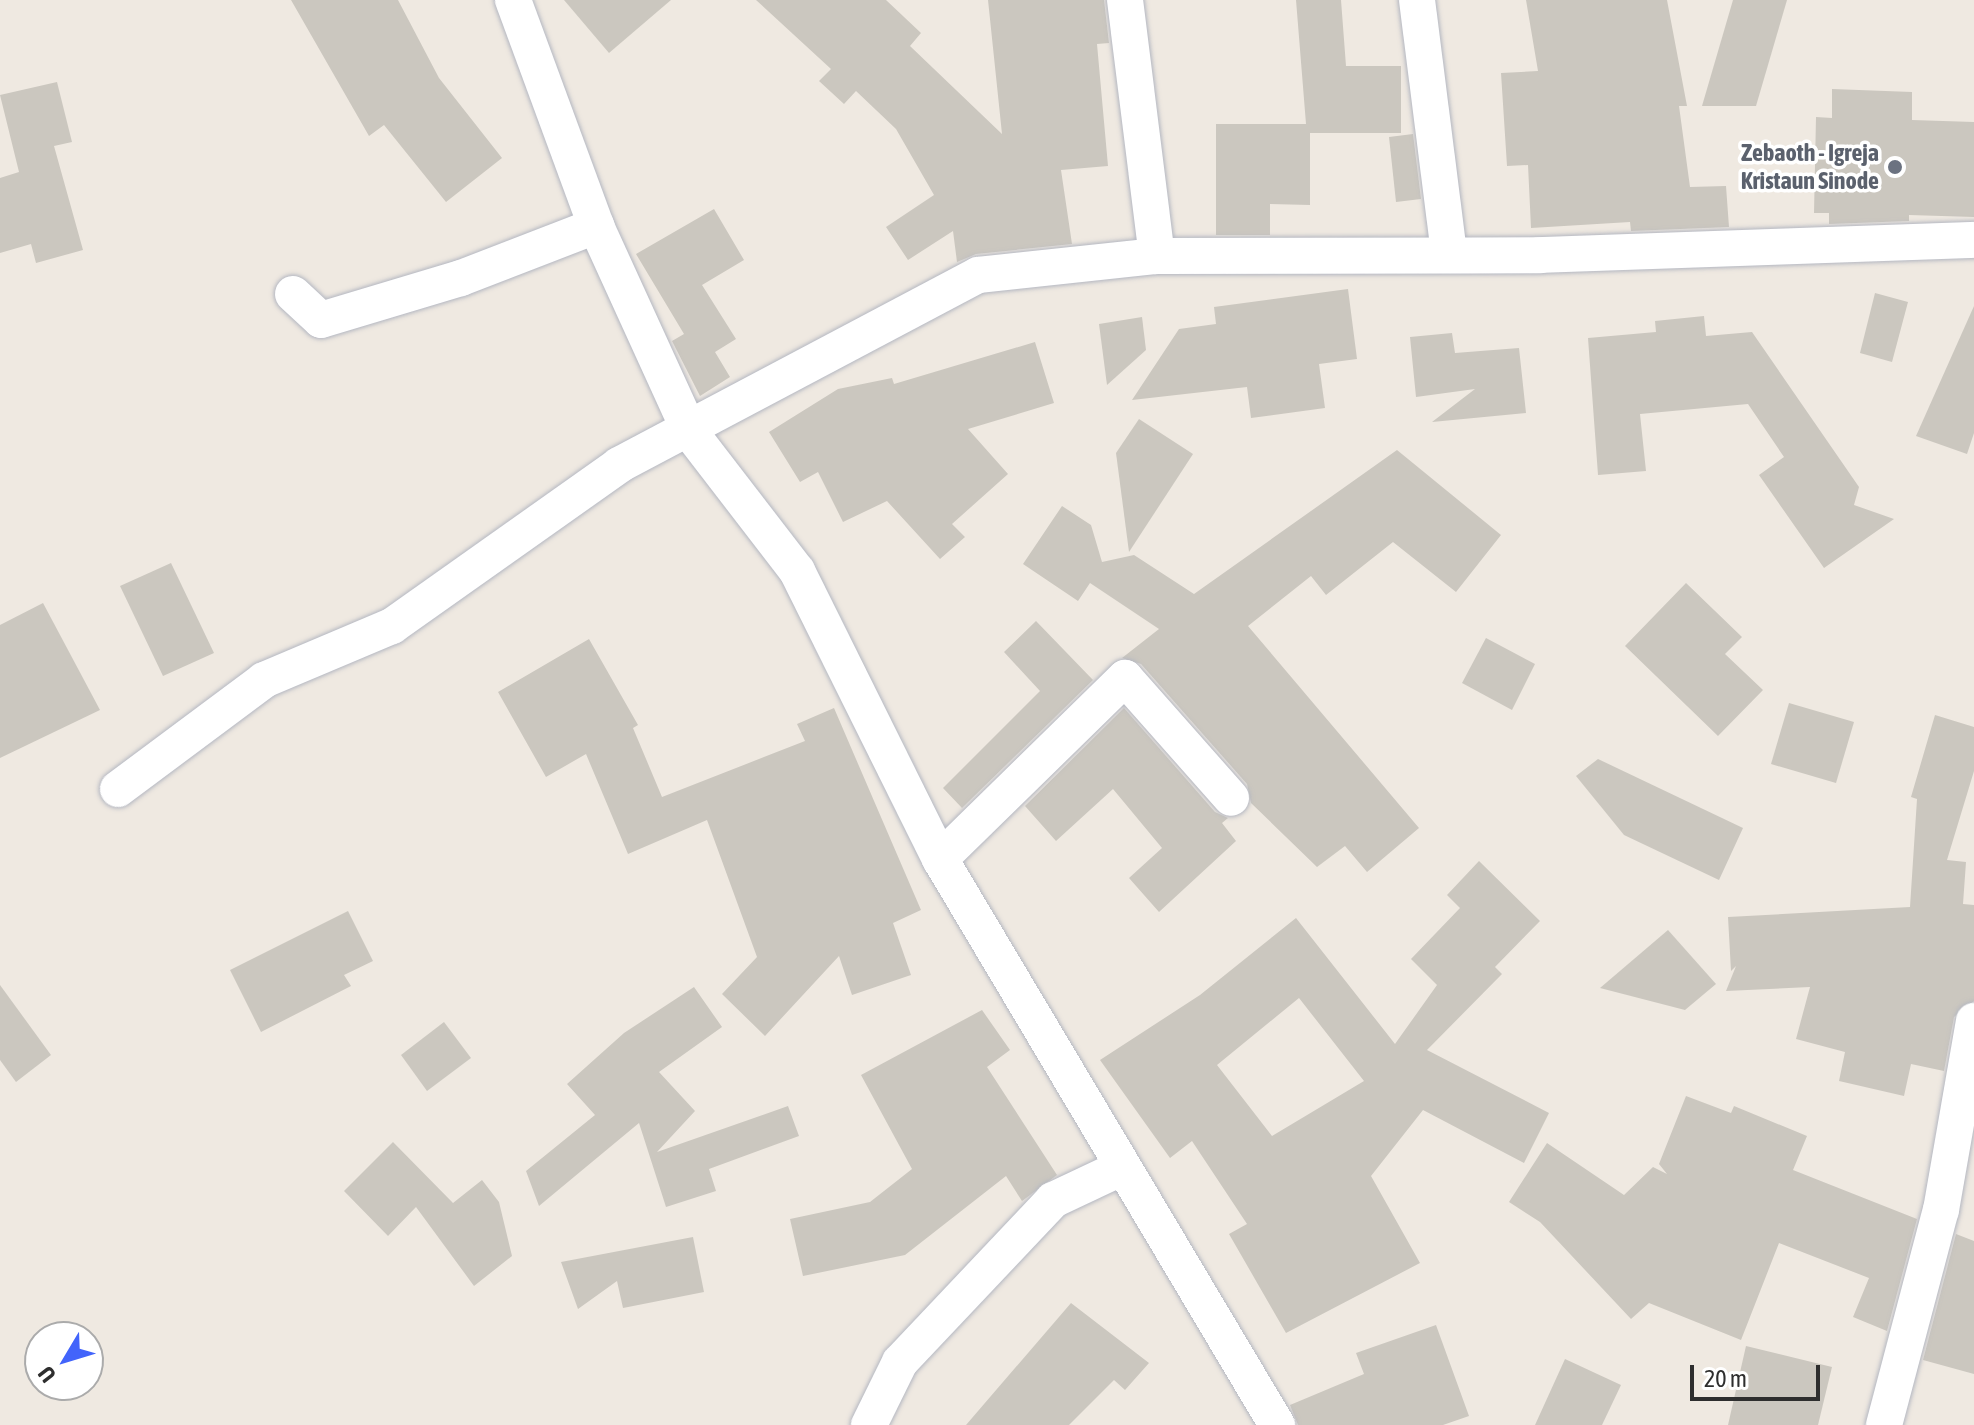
<!DOCTYPE html>
<style>
body{margin:0}
#map{position:relative;width:1974px;height:1425px;overflow:hidden;background:#efe9e1;font-family:"Asap Condensed",sans-serif}
div>[style]{position:absolute}
.building>*{inset:0;background:#cbc7bf}
.roads{filter:drop-shadow(0 0 2px #b4b7c1) drop-shadow(0 0 2px #b4b7c1)}
.street>*{height:36px;margin:-18px;padding:0 18px;transform-origin:18px;border-radius:18px;background:#fff}
.dots>*{width:22px;height:22px;translate:-50% -50%;box-sizing:border-box;border:4px solid #fff;border-radius:50%}
span{translate:-50% -50%;white-space:nowrap;text-align:center;line-height:1.15;-webkit-text-stroke:7px #fff;paint-order:stroke}
.worship-label{font-size:24px;color:#5b616d;font-weight:700}
.right{translate:-100% -50%;text-align:right}
.north{position:absolute;left:24px;top:1321px;width:80px;height:80px;box-sizing:border-box;background:#fff;border:2px solid #ababab;border-radius:50%;rotate:232deg;font-size:22px;font-weight:700;line-height:32px;text-align:center;color:#2e2e2e}
.north::after{content:'';display:block;margin:auto;width:28px;height:36px;background:#4264fb;clip-path:polygon(50% 0,100% 100%,50% 72%,0 100%)}
.scale{position:absolute;left:1690px;top:1365px;width:130px;height:36px;box-sizing:border-box;border:4px solid #2e2e2e;border-top:0;padding-left:10px;font-size:24px;line-height:28px;white-space:nowrap;color:#2e2e2e;-webkit-text-stroke:6px #fff;paint-order:stroke}
</style>
<div id="map">
<div class="building">
<i style="clip-path:polygon(291px 0,398px 0,439px 78px,502px 158px,446px 202px,384px 125px,369px 136px)"></i>
<i style="clip-path:polygon(564px 0,671px 0,609px 53px)"></i>
<i style="clip-path:polygon(756px 0,886px 0,921px 33px,910px 46px,1002px 134px,988px 0,1104px 0,1109px 43px,1097px 44px,1108px 166px,1061px 170px,1072px 244px,976px 254px,957px 262px,953px 231px,908px 260px,886px 227px,934px 195px,896px 129px,856px 91px,844px 104px,819px 81px,831px 69px)"></i>
<i style="clip-path:polygon(1296px 0,1341px 0,1346px 66px,1401px 66px,1401px 133px,1310px 133px,1310px 205px,1270px 204px,1270px 235px,1216px 235px,1216px 124px,1306px 124px)"></i>
<i style="clip-path:polygon(1526px 0,1667px 0,1687px 106px,1679px 106px,1690px 187px,1726px 186px,1729px 227px,1631px 231px,1630px 222px,1531px 228px,1528px 165px,1507px 166px,1501px 73px,1538px 71px)"></i>
<i style="clip-path:polygon(1733px 0,1787px 0,1756px 106px,1702px 106px)"></i>
<i style="clip-path:polygon(57px 82px,72px 142px,54px 146px,83px 250px,36px 263px,31px 244px,0 253px,0 178px,19px 172px,0 95px)"></i>
<i style="clip-path:polygon(1832px 89px,1912px 92px,1912px 120px,1974px 122px,1974px 217px,1909px 215px,1909px 221px,1829px 224px,1829px 213px,1814px 213px,1816px 117px,1832px 118px)"></i>
<i style="clip-path:polygon(1413px 134px,1421px 199px,1396px 202px,1389px 137px)"></i>
<i style="clip-path:polygon(714px 209px,744px 260px,702px 285px,736px 339px,715px 352px,730px 377px,700px 396px,672px 341px,684px 334px,636px 254px)"></i>
<i style="clip-path:polygon(1348px 289px,1357px 359px,1319px 364px,1325px 408px,1251px 418px,1247px 387px,1132px 400px,1179px 329px,1216px 324px,1214px 307px)"></i>
<i style="clip-path:polygon(1875px 293px,1908px 302px,1892px 362px,1860px 353px)"></i>
<i style="clip-path:polygon(1974px 306px,1974px 433px,1967px 454px,1916px 436px)"></i>
<i style="clip-path:polygon(1704px 316px,1706px 336px,1752px 332px,1859px 487px,1854px 505px,1894px 519px,1824px 568px,1759px 475px,1784px 457px,1748px 404px,1640px 414px,1646px 471px,1598px 475px,1588px 338px,1656px 332px,1655px 321px)"></i>
<i style="clip-path:polygon(1142px 317px,1146px 350px,1107px 385px,1099px 324px)"></i>
<i style="clip-path:polygon(1452px 333px,1455px 353px,1519px 348px,1526px 413px,1432px 422px,1475px 389px,1416px 397px,1410px 337px)"></i>
<i style="clip-path:polygon(1035px 342px,1054px 403px,968px 429px,1008px 474px,952px 524px,965px 537px,940px 559px,887px 501px,843px 522px,818px 472px,800px 482px,769px 432px,838px 389px,892px 378px,894px 384px)"></i>
<i style="clip-path:polygon(1139px 419px,1193px 454px,1129px 552px,1116px 453px)"></i>
<i style="clip-path:polygon(1397px 450px,1501px 535px,1456px 592px,1393px 542px,1326px 595px,1311px 576px,1248px 626px,1419px 828px,1367px 872px,1345px 846px,1317px 867px,1251px 803px,1247px 784px,1141px 664px,1122px 658px,1159px 629px,1090px 583px,1078px 601px,1023px 564px,1062px 506px,1091px 525px,1102px 562px,1134px 555px,1194px 594px)"></i>
<i style="clip-path:polygon(171px 563px,214px 653px,163px 676px,120px 586px)"></i>
<i style="clip-path:polygon(1686px 583px,1742px 637px,1725px 654px,1763px 690px,1718px 736px,1625px 646px)"></i>
<i style="clip-path:polygon(43px 603px,100px 710px,0 758px,0 625px)"></i>
<i style="clip-path:polygon(1036px 621px,1093px 680px,962px 808px,943px 788px,1040px 691px,1004px 652px)"></i>
<i style="clip-path:polygon(1486px 638px,1535px 664px,1512px 710px,1462px 683px)"></i>
<i style="clip-path:polygon(589px 639px,638px 725px,633px 728px,662px 797px,805px 741px,797px 724px,834px 708px,921px 910px,893px 923px,911px 975px,852px 995px,839px 956px,765px 1036px,722px 994px,757px 957px,707px 820px,628px 854px,586px 754px,546px 777px,498px 692px)"></i>
<i style="clip-path:polygon(1789px 703px,1854px 722px,1836px 783px,1771px 764px)"></i>
<i style="clip-path:polygon(1124px 708px,1215px 812px,1228px 818px,1222px 823px,1236px 841px,1159px 912px,1129px 878px,1162px 848px,1113px 789px,1056px 841px,1025px 806px)"></i>
<i style="clip-path:polygon(1935px 715px,1974px 727px,1974px 771px,1947px 860px,1966px 862px,1963px 904px,1974px 905px,1974px 1001px,1954px 1017px,1944px 1071px,1911px 1064px,1904px 1096px,1839px 1081px,1845px 1052px,1796px 1039px,1810px 987px,1726px 991px,1736px 966px,1731px 971px,1728px 917px,1910px 907px,1917px 799px,1911px 797px)"></i>
<i style="clip-path:polygon(1598px 759px,1743px 828px,1719px 880px,1624px 835px,1576px 776px)"></i>
<i style="clip-path:polygon(evenodd,1479px 861px,1540px 921px,1495px 967px,1502px 974px,1427px 1050px,1549px 1113px,1524px 1163px,1423px 1110px,1371px 1176px,1420px 1263px,1286px 1333px,1229px 1234px,1247px 1224px,1192px 1141px,1170px 1158px,1100px 1060px,1200px 995px,1296px 918px,1395px 1044px,1437px 985px,1411px 959px,1460px 908px,1447px 895px,1479px 861px,1299px 998px,1364px 1081px,1272px 1136px,1217px 1065px,1299px 998px)"></i>
<i style="clip-path:polygon(348px 911px,373px 961px,344px 975px,351px 986px,261px 1032px,230px 970px)"></i>
<i style="clip-path:polygon(1668px 930px,1716px 984px,1685px 1010px,1600px 988px)"></i>
<i style="clip-path:polygon(0 985px,51px 1055px,16px 1082px,0 1060px)"></i>
<i style="clip-path:polygon(694px 987px,722px 1027px,659px 1072px,695px 1111px,657px 1152px,788px 1106px,799px 1136px,709px 1169px,716px 1191px,666px 1207px,639px 1123px,539px 1206px,526px 1171px,595px 1115px,567px 1084px,624px 1033px)"></i>
<i style="clip-path:polygon(982px 1010px,1010px 1050px,987px 1067px,1057px 1175px,1022px 1201px,1006px 1176px,905px 1255px,803px 1276px,790px 1219px,870px 1202px,912px 1169px,861px 1075px)"></i>
<i style="clip-path:polygon(444px 1022px,471px 1058px,427px 1091px,401px 1055px)"></i>
<i style="clip-path:polygon(1686px 1096px,1731px 1113px,1734px 1106px,1807px 1136px,1793px 1170px,1917px 1219px,1887px 1331px,1853px 1317px,1869px 1278px,1779px 1243px,1741px 1340px,1649px 1303px,1631px 1319px,1540px 1222px,1509px 1202px,1547px 1143px,1624px 1195px,1653px 1167px,1667px 1174px,1659px 1164px)"></i>
<i style="clip-path:polygon(393px 1142px,453px 1203px,482px 1180px,499px 1202px,512px 1256px,474px 1286px,416px 1207px,388px 1236px,344px 1191px)"></i>
<i style="clip-path:polygon(1956px 1234px,1974px 1241px,1974px 1374px,1923px 1360px)"></i>
<i style="clip-path:polygon(693px 1237px,704px 1292px,623px 1308px,617px 1281px,578px 1309px,561px 1262px)"></i>
<i style="clip-path:polygon(1071px 1303px,1149px 1363px,1125px 1390px,1114px 1380px,1069px 1425px,966px 1425px)"></i>
<i style="clip-path:polygon(1436px 1325px,1469px 1416px,1443px 1425px,1298px 1425px,1290px 1405px,1364px 1374px,1356px 1353px)"></i>
<i style="clip-path:polygon(1746px 1346px,1832px 1367px,1818px 1425px,1728px 1425px)"></i>
<i style="clip-path:polygon(1565px 1359px,1621px 1385px,1602px 1425px,1535px 1425px)"></i>
</div>
<div class="roads">
<div class="street">
<i style="left:513px;top:0;width:241px;rotate:69.8deg"></i>
<i style="left:596px;top:226px;width:226px;rotate:65.5deg"></i>
<i style="left:690px;top:432px;width:175px;rotate:52.4deg"></i>
<i style="left:797px;top:571px;width:322px;rotate:63.6deg"></i>
<i style="left:940px;top:859px;width:659px;rotate:59.23deg"></i>
<i style="left:1125px;top:0;width:258px;rotate:82.9deg"></i>
<i style="left:1417px;top:0;width:255px;rotate:82.8deg"></i>
<i style="left:293px;top:294px;width:38px;rotate:43deg"></i>
<i style="left:321px;top:320px;width:146px;rotate:-16.7deg"></i>
<i style="left:461px;top:278px;width:145px;rotate:-21.1deg"></i>
<i style="left:118px;top:789px;width:182px;rotate:-36.7deg"></i>
<i style="left:264px;top:680px;width:139px;rotate:-22.9deg"></i>
<i style="left:392px;top:626px;width:278px;rotate:-35.3deg"></i>
<i style="left:619px;top:465px;width:406px;rotate:-27.9deg"></i>
<i style="left:978px;top:275px;width:180px;rotate:-6.1deg"></i>
<i style="left:1157px;top:256px;width:383px;rotate:-0.1deg"></i>
<i style="left:1540px;top:255px;width:434px;rotate:-2deg"></i>
<i style="left:940px;top:859px;width:259px;rotate:-44.4deg"></i>
<i style="left:1125px;top:678px;width:160px;rotate:48.5deg"></i>
<i style="left:869px;top:1425px;width:70px;rotate:-63.8deg"></i>
<i style="left:900px;top:1362px;width:223px;rotate:-46.6deg"></i>
<i style="left:1053px;top:1200px;width:77px;rotate:-25.2deg"></i>
<i style="left:1884px;top:1425px;width:222px;rotate:-75.2deg"></i>
<i style="left:1941px;top:1210px;width:192px;rotate:-80.1deg"></i>
</div>
</div>
<div class="dots">
<i style="left:1895px;top:167px;background:#6b7280"></i>
</div>
<div class="worship-label">
<span class="right" style="left:1879px;top:167px">Zebaoth - Igreja<br>Kristaun Sinode</span>
</div>
<div class="north">U</div>
<div class="scale">20 m</div>
</div>
